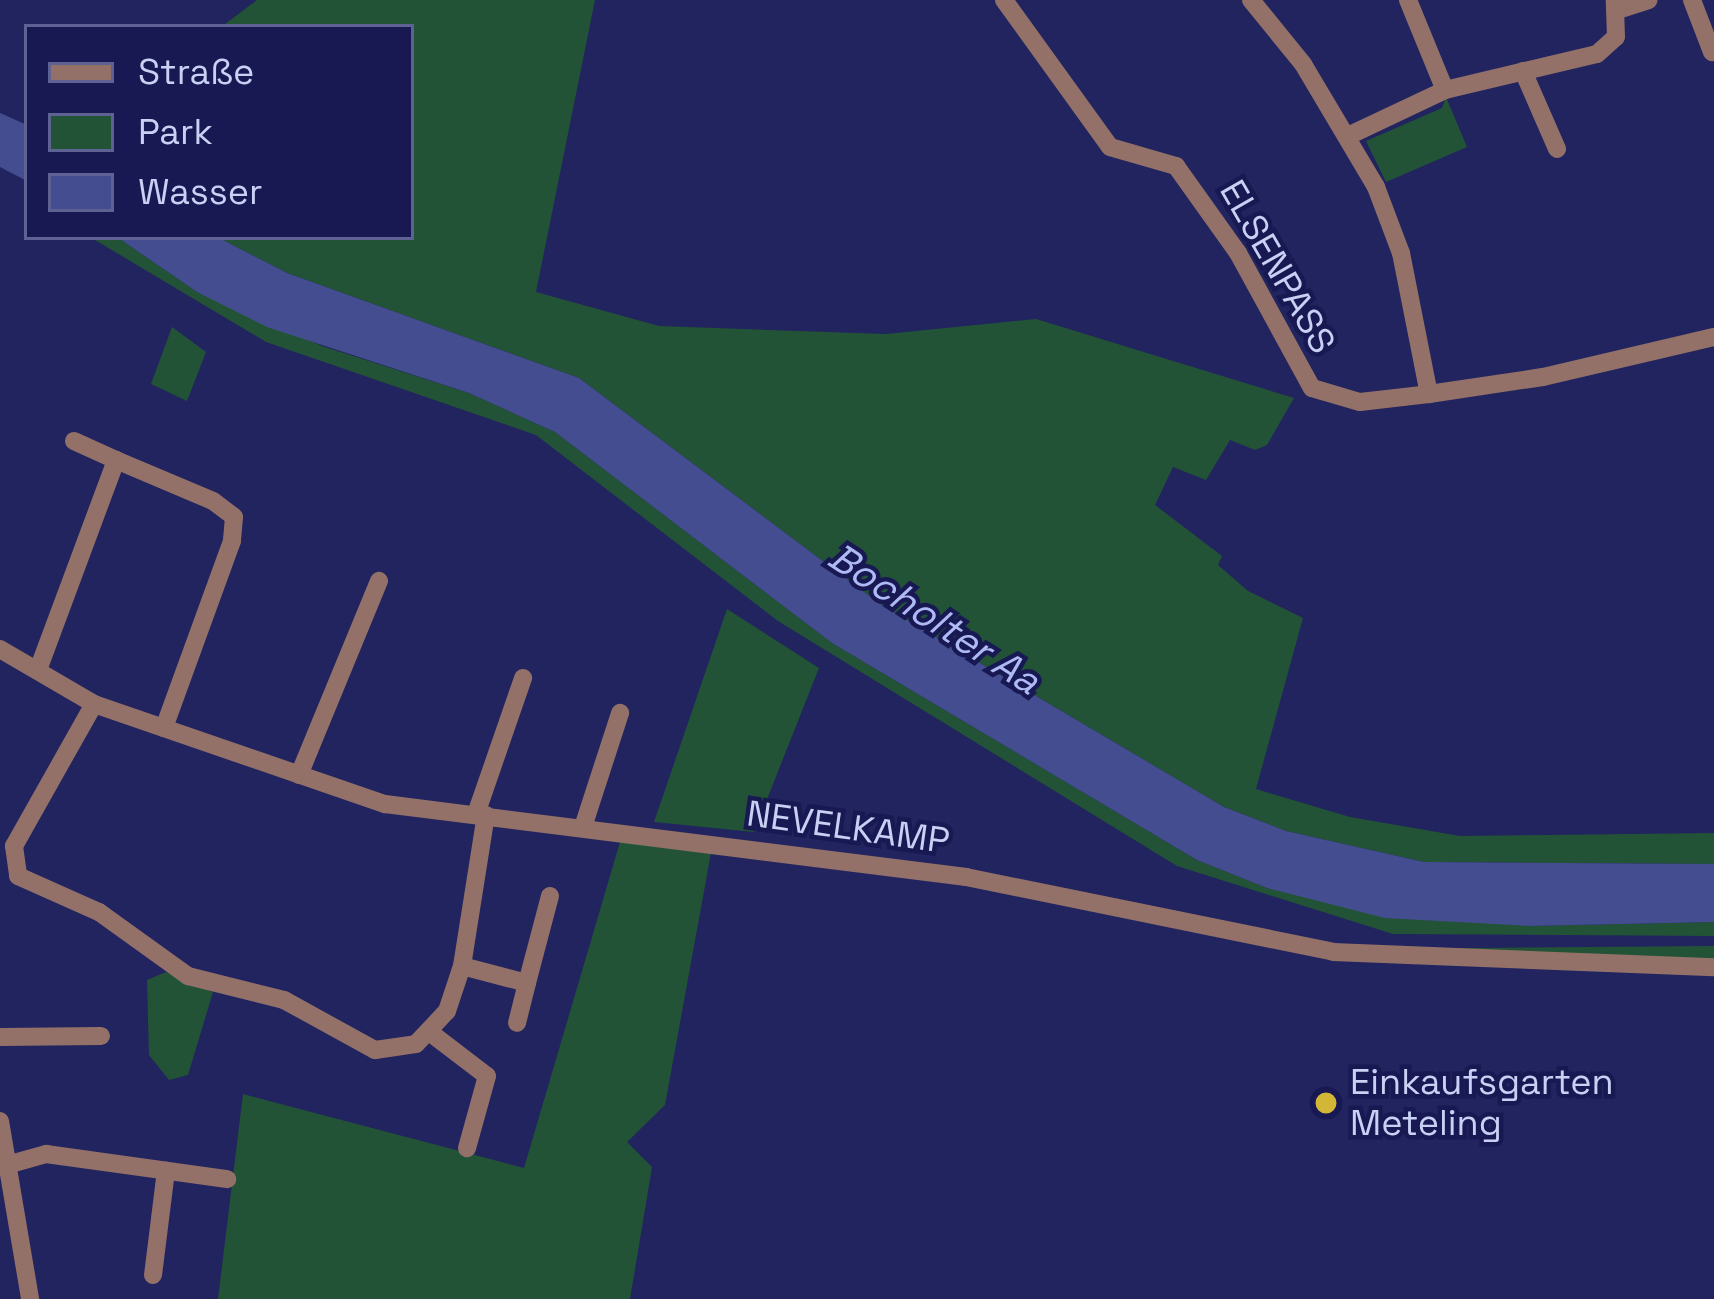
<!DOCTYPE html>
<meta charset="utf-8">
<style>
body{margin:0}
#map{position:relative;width:1714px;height:1299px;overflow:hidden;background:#21245e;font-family:"Space Grotesk",sans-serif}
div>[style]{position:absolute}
.green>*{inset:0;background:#235337}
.water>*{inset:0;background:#454d91}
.street>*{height:18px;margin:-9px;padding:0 9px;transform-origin:9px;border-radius:9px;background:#937168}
.dots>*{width:33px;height:33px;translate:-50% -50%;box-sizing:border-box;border:6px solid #181952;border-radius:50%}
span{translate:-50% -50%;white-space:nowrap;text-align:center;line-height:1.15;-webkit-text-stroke:9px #181952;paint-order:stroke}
.street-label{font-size:36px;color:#c8d0f4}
.poi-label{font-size:36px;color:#c8d0f4}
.left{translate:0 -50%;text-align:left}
.water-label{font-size:39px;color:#afbaf5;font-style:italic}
.legend{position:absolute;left:24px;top:24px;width:390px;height:216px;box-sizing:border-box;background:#181952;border:3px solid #5e6293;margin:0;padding:15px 21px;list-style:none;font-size:36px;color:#c8d0f4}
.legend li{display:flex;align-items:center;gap:24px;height:60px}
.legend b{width:60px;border:3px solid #5e6293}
</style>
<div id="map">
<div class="green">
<i style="clip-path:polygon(257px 0,595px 0,536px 292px,659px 326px,886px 334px,1036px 319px,1294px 398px,1267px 445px,1255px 450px,1230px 440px,1206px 480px,1173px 467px,1155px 505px,1222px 556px,1218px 565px,1248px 591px,1303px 618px,1256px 789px,1350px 817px,1460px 836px,1714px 833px,1714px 864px,1424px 862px,1286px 831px,1224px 807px,880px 604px,579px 378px,287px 273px,217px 237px,411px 237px,411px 27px,221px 27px)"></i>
<i style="clip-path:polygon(1446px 97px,1467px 147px,1386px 182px,1366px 141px,1442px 108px)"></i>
<i style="clip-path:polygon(90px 237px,117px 237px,197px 292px,322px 346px,469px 393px,555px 432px,832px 643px,1197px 860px,1267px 888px,1529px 926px,1714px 922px,1714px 936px,1393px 934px,1177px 866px,778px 621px,536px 435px,266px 342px)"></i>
<i style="clip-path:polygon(172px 327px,206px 352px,187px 401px,151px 384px)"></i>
<i style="clip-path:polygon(727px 609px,819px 668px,754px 832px,654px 822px)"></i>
<i style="clip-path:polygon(620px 842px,711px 853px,665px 1105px,627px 1142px,652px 1167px,630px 1299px,218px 1299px,243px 1094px,524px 1168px)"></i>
<i style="clip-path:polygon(1714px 946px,1714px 961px,1421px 948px,1476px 948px)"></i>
<i style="clip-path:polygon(166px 972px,213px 992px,188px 1075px,169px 1080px,149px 1055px,147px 980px)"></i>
</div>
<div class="water">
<i style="clip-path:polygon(0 113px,27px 125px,27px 181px,0 167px)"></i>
<i style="clip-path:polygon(117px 237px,217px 237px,287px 273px,579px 378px,880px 604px,1224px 807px,1286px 831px,1424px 862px,1714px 864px,1714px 922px,1529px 926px,1385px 918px,1267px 888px,1197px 860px,832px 643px,555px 432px,469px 393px,267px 327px,197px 292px)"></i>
</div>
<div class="street">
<i style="left:1004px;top:0;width:181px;rotate:54.2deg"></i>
<i style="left:1110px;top:147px;width:69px;rotate:16.1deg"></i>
<i style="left:1176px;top:166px;width:107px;rotate:54.5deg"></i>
<i style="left:1238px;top:253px;width:154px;rotate:61.3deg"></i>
<i style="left:1312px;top:388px;width:50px;rotate:16.3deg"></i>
<i style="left:1360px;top:402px;width:69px;rotate:-6.6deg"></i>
<i style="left:1429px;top:394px;width:115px;rotate:-8.5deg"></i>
<i style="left:1543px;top:377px;width:176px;rotate:-13.2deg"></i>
<i style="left:1251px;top:0;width:82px;rotate:50.9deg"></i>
<i style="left:1303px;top:64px;width:143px;rotate:59.3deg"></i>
<i style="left:1376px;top:187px;width:71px;rotate:69.3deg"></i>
<i style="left:1401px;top:253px;width:144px;rotate:78.8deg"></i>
<i style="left:1408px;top:0;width:97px;rotate:67.7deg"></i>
<i style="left:1692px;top:0;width:56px;rotate:69deg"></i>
<i style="left:1618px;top:10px;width:32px;rotate:-18deg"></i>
<i style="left:1523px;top:71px;width:85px;rotate:66.4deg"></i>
<i style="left:1350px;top:135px;width:105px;rotate:-25.3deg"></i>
<i style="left:1445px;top:90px;width:156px;rotate:-13.3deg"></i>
<i style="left:1597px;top:54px;width:25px;rotate:-42deg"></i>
<i style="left:1616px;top:37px;width:37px;rotate:-92deg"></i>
<i style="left:74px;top:441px;width:46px;rotate:24.3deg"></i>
<i style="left:0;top:649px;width:109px;rotate:30.3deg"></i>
<i style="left:94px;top:704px;width:308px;rotate:19deg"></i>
<i style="left:385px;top:804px;width:586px;rotate:7.16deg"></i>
<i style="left:966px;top:877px;width:375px;rotate:11.5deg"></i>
<i style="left:1333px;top:952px;width:381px;rotate:2.3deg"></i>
<i style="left:38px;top:670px;width:224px;rotate:-69.6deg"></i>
<i style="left:116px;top:460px;width:105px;rotate:22.9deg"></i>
<i style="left:213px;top:501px;width:26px;rotate:37deg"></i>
<i style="left:234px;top:517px;width:24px;rotate:95deg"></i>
<i style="left:232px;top:541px;width:199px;rotate:110deg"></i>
<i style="left:94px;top:704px;width:163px;rotate:119.4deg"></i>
<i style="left:14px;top:846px;width:30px;rotate:82deg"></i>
<i style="left:18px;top:876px;width:89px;rotate:24deg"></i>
<i style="left:99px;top:912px;width:110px;rotate:35.7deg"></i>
<i style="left:188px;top:976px;width:99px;rotate:14deg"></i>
<i style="left:284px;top:1000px;width:104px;rotate:28.8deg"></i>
<i style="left:375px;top:1050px;width:41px;rotate:-8.3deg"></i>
<i style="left:416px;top:1044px;width:45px;rotate:-46.8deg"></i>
<i style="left:447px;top:1011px;width:47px;rotate:-71.6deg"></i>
<i style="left:462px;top:966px;width:153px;rotate:-81deg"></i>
<i style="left:299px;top:775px;width:210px;rotate:-67.6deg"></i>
<i style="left:476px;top:814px;width:144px;rotate:-70.9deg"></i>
<i style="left:584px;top:824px;width:117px;rotate:-72deg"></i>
<i style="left:462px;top:966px;width:67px;rotate:14.7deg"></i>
<i style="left:527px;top:983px;width:41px;rotate:104deg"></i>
<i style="left:527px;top:983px;width:90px;rotate:-75.2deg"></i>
<i style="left:432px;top:1034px;width:69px;rotate:37.4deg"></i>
<i style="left:487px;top:1076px;width:75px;rotate:105.5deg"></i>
<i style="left:0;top:1037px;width:101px;rotate:-0.6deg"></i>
<i style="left:0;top:1121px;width:181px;rotate:80.4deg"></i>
<i style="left:7px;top:1165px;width:41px;rotate:-15.8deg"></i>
<i style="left:46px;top:1154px;width:183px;rotate:7.9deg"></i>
<i style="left:153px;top:1275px;width:105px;rotate:-82.9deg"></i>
</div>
<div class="dots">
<i style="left:1326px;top:1103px;background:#d3b635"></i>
</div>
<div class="street-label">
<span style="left:1277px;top:267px;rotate:60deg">ELSENPASS</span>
<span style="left:848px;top:828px;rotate:8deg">NEVELKAMP</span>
</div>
<div class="poi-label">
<span class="left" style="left:1350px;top:1103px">Einkaufsgarten<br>Meteling</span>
</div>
<div class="water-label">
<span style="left:934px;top:619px;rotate:33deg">Bocholter Aa</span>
</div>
<ul class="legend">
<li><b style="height:15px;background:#937168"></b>Straße</li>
<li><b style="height:33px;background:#235337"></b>Park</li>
<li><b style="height:33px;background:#454d91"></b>Wasser</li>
</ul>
</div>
